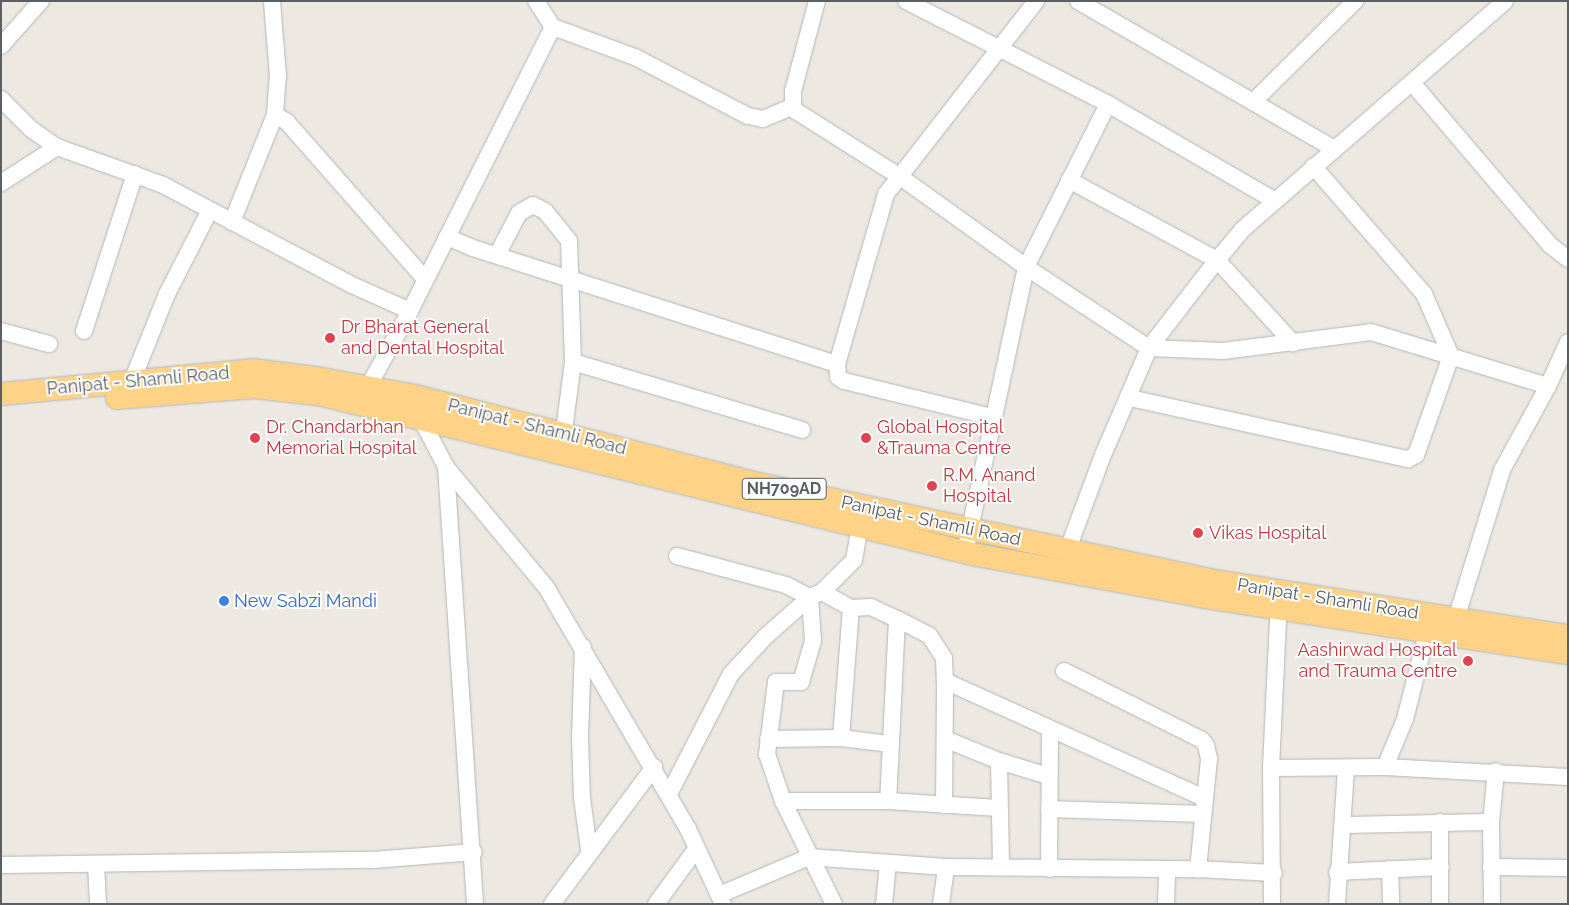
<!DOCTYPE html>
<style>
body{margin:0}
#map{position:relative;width:1569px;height:905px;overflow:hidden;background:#ede9e2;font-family:Raleway,sans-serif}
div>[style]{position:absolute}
.roads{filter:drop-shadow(0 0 1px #b2b6b9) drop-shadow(0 0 1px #b2b6b9)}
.minor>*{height:16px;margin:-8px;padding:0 8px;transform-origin:8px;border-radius:8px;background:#fff}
.highway>*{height:22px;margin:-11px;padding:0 11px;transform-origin:11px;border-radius:11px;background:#ffd387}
.dots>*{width:14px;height:14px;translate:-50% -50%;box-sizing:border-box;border:2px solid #fff;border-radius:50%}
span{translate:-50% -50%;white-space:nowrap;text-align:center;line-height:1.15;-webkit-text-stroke:4px #fff;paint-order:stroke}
.shield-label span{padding:1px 4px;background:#fff;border:1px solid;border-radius:4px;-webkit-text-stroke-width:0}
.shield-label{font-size:16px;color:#5a5f63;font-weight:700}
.health-label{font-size:18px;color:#be3a42}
.left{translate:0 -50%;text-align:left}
.right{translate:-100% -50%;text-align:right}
.street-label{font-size:18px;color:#5a5f63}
.shop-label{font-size:18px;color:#366cbe}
.frame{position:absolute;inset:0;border:2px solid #5a5f63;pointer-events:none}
</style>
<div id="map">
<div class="roads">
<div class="minor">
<i style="left:536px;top:1px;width:31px;rotate:57deg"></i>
<i style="left:553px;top:27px;width:87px;rotate:20.1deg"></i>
<i style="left:635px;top:57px;width:127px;rotate:27.6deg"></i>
<i style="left:748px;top:116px;width:15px;rotate:11deg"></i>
<i style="left:763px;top:119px;width:33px;rotate:-23deg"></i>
<i style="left:817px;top:1px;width:93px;rotate:104.9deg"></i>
<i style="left:793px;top:91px;width:15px;rotate:90deg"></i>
<i style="left:793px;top:106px;width:6px;rotate:59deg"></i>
<i style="left:796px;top:111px;width:122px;rotate:32.3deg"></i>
<i style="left:899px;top:176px;width:156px;rotate:35.6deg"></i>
<i style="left:1026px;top:267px;width:147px;rotate:33.4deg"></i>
<i style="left:1149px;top:348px;width:74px;rotate:2.3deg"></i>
<i style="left:1223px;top:351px;width:149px;rotate:-7.3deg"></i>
<i style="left:1371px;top:332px;width:185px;rotate:17deg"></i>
<i style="left:906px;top:1px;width:227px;rotate:27deg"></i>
<i style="left:1108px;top:104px;width:193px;rotate:30.1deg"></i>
<i style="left:1078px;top:1px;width:294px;rotate:30deg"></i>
<i style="left:1px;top:46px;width:60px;rotate:-48.4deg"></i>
<i style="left:1413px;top:84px;width:211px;rotate:49.6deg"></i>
<i style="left:1550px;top:245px;width:23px;rotate:38deg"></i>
<i style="left:1px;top:99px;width:42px;rotate:45deg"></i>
<i style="left:31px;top:129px;width:32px;rotate:35deg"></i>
<i style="left:57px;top:147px;width:113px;rotate:19.7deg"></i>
<i style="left:163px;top:185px;width:214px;rotate:27.9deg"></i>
<i style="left:352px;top:285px;width:64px;rotate:24.1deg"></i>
<i style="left:1253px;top:102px;width:144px;rotate:-44.7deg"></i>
<i style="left:275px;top:115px;width:14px;rotate:30deg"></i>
<i style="left:287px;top:122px;width:210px;rotate:48.7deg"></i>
<i style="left:1069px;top:180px;width:168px;rotate:28.4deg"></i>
<i style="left:1217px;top:260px;width:113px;rotate:47.5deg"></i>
<i style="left:1px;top:183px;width:67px;rotate:-32.7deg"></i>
<i style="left:232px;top:222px;width:115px;rotate:-68.1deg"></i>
<i style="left:275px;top:115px;width:39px;rotate:-86deg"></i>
<i style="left:278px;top:76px;width:75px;rotate:-94.6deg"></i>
<i style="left:447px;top:237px;width:28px;rotate:23deg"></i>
<i style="left:473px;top:248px;width:382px;rotate:17.7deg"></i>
<i style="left:497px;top:255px;width:47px;rotate:-62.4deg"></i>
<i style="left:519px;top:213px;width:16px;rotate:-30deg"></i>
<i style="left:533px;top:205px;width:13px;rotate:27deg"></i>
<i style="left:545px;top:211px;width:38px;rotate:51deg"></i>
<i style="left:569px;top:241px;width:121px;rotate:88.1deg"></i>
<i style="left:573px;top:362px;width:84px;rotate:97.5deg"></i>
<i style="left:1px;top:331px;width:50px;rotate:15.2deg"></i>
<i style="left:84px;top:331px;width:165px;rotate:-72deg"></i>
<i style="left:573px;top:362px;width:239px;rotate:16.5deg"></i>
<i style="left:368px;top:387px;width:87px;rotate:-61.1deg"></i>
<i style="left:410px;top:311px;width:318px;rotate:-63.3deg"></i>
<i style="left:132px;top:391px;width:10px;rotate:-90deg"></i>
<i style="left:132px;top:381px;width:94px;rotate:-68.1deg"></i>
<i style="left:167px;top:294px;width:94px;rotate:-62.9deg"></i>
<i style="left:1130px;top:398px;width:285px;rotate:12.4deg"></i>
<i style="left:1408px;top:459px;width:9px;rotate:-27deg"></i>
<i style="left:1416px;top:455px;width:105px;rotate:-70.5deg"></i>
<i style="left:1451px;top:356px;width:68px;rotate:-113.5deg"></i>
<i style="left:1424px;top:294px;width:169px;rotate:-130.9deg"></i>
<i style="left:418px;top:413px;width:61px;rotate:62.6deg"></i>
<i style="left:446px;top:467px;width:156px;rotate:50.2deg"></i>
<i style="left:546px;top:587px;width:281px;rotate:59.6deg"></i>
<i style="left:688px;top:829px;width:83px;rotate:65deg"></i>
<i style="left:992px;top:417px;width:152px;rotate:-166.3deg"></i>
<i style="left:844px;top:381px;width:7px;rotate:-146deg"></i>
<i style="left:838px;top:377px;width:13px;rotate:-94deg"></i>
<i style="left:837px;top:364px;width:177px;rotate:-73.9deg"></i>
<i style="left:886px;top:194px;width:244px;rotate:-52.1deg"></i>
<i style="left:446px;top:467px;width:438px;rotate:86.2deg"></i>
<i style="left:1068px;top:549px;width:100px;rotate:-69.6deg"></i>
<i style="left:1103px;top:455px;width:116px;rotate:-66.7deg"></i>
<i style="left:1149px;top:348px;width:111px;rotate:-52.3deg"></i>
<i style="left:1217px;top:260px;width:40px;rotate:-50deg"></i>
<i style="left:1243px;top:229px;width:347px;rotate:-41deg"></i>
<i style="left:965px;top:552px;width:291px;rotate:-77.9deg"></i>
<i style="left:1026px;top:267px;width:182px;rotate:-63.3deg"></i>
<i style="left:677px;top:556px;width:113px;rotate:14.9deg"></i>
<i style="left:786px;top:585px;width:27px;rotate:27deg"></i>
<i style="left:810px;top:597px;width:44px;rotate:86.1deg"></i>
<i style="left:813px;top:641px;width:43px;rotate:106.3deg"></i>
<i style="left:801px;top:682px;width:25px;rotate:180deg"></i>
<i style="left:776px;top:682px;width:73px;rotate:97.1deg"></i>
<i style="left:767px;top:754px;width:50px;rotate:71.2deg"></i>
<i style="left:783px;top:801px;width:115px;rotate:63.7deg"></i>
<i style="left:822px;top:592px;width:33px;rotate:29deg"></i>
<i style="left:851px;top:608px;width:20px;rotate:-3deg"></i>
<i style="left:871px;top:607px;width:29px;rotate:25deg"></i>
<i style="left:897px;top:619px;width:182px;rotate:92.8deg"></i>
<i style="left:897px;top:619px;width:36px;rotate:27deg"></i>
<i style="left:929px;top:635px;width:27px;rotate:57deg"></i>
<i style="left:944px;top:658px;width:23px;rotate:88deg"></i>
<i style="left:1456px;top:619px;width:156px;rotate:-72.8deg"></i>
<i style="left:1502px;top:470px;width:96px;rotate:-61.3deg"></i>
<i style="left:1548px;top:386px;width:48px;rotate:-65.6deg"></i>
<i style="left:583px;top:647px;width:89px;rotate:91.9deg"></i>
<i style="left:580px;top:736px;width:62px;rotate:88.2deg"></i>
<i style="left:582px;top:798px;width:52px;rotate:82.3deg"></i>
<i style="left:1064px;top:671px;width:154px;rotate:26.6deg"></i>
<i style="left:1202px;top:740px;width:6px;rotate:51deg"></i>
<i style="left:1206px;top:745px;width:14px;rotate:78deg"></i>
<i style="left:1209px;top:759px;width:111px;rotate:95.7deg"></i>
<i style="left:841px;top:738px;width:130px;rotate:-85.6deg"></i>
<i style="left:768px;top:739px;width:73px;rotate:-0.8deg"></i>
<i style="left:841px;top:738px;width:48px;rotate:7.1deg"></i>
<i style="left:945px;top:739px;width:58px;rotate:22.2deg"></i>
<i style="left:999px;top:761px;width:51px;rotate:17deg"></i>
<i style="left:999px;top:761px;width:106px;rotate:88.9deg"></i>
<i style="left:1385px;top:767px;width:52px;rotate:-67.4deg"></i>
<i style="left:1405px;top:719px;width:101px;rotate:-75.7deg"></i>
<i style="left:1271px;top:768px;width:114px;rotate:-0.5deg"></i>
<i style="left:1385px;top:767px;width:183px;rotate:3.1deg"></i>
<i style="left:669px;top:794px;width:135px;rotate:-62.7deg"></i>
<i style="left:731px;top:674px;width:50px;rotate:-47.4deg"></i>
<i style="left:765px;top:637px;width:60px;rotate:-41.6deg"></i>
<i style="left:810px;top:597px;width:13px;rotate:-23deg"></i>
<i style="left:822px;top:592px;width:45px;rotate:-45deg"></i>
<i style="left:854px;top:560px;width:34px;rotate:-80deg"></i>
<i style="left:783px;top:801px;width:105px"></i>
<i style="left:888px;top:801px;width:110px;rotate:3.6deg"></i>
<i style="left:944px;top:805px;width:124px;rotate:-89.5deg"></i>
<i style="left:945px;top:681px;width:284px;rotate:24.3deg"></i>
<i style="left:1049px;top:809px;width:154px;rotate:1.9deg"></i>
<i style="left:1344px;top:825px;width:147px;rotate:-1.2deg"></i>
<i style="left:96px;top:864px;width:40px;rotate:87.1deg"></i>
<i style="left:1px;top:865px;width:372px;rotate:-0.8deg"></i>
<i style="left:373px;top:860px;width:101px;rotate:-4.5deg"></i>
<i style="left:1491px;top:867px;width:77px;rotate:0.7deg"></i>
<i style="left:1049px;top:869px;width:140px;rotate:-89.6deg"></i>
<i style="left:1390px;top:869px;width:35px;rotate:88deg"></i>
<i style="left:1337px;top:872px;width:104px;rotate:-2.8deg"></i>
<i style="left:719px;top:895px;width:98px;rotate:-22.9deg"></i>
<i style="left:809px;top:857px;width:137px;rotate:4.2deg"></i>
<i style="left:946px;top:867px;width:252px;rotate:0.5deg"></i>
<i style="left:1198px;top:869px;width:76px;rotate:3deg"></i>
<i style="left:552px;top:904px;width:171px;rotate:-53.3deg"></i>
<i style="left:656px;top:904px;width:69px;rotate:-53.8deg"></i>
<i style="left:884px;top:904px;width:41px;rotate:-84.4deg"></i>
<i style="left:941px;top:904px;width:37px;rotate:-82deg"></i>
<i style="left:1166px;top:904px;width:33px;rotate:-88deg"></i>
<i style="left:1272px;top:904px;width:136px;rotate:-90.4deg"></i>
<i style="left:1271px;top:768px;width:169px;rotate:-87.3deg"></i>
<i style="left:1337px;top:904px;width:136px;rotate:-86.2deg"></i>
<i style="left:1440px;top:904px;width:82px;rotate:-90deg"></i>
<i style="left:1492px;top:904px;width:82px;rotate:-90.7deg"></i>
<i style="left:1491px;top:822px;width:51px;rotate:-84.4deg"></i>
</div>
<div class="highway">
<i style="left:1px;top:394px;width:253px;rotate:-5.4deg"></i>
<i style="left:253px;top:370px;width:70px;rotate:7.4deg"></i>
<i style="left:322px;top:379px;width:95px;rotate:10.4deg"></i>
<i style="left:415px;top:396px;width:350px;rotate:14.4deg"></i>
<i style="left:754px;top:483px;width:465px;rotate:12deg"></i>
<i style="left:1209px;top:580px;width:363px;rotate:8.9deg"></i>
<i style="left:117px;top:398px;width:138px;rotate:-4.6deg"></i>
<i style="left:255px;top:387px;width:68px;rotate:6.7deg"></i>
<i style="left:323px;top:395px;width:673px;rotate:13.75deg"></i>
<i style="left:977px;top:555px;width:232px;rotate:10.4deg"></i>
<i style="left:1205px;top:597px;width:367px;rotate:8.8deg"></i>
</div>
</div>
<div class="dots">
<i style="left:330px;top:338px;background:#e0444e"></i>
<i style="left:255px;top:438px;background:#e0444e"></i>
<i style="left:866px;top:438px;background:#e0444e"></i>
<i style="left:932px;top:486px;background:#e0444e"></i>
<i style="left:1198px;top:533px;background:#e0444e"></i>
<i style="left:224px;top:601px;background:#3f7fe0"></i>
<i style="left:1468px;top:661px;background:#e0444e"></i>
</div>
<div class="shield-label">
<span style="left:784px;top:489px">NH709AD</span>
</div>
<div class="health-label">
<span class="left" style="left:341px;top:338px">Dr Bharat General<br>and Dental Hospital</span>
<span class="left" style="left:266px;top:438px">Dr. Chandarbhan<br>Memorial Hospital</span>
<span class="left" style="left:877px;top:438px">Global Hospital<br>&amp;Trauma Centre</span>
<span class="left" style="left:943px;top:486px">R.M. Anand<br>Hospital</span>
<span class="left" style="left:1209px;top:533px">Vikas Hospital</span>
<span class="right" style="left:1457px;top:661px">Aashirwad Hospital<br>and Trauma Centre</span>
</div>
<div class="street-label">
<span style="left:138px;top:381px;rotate:-5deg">Panipat - Shamli Road</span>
<span style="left:537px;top:427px;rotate:14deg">Panipat - Shamli Road</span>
<span style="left:931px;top:521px;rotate:12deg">Panipat - Shamli Road</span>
<span style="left:1328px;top:599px;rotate:9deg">Panipat - Shamli Road</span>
</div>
<div class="shop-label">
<span class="left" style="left:234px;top:601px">New Sabzi Mandi</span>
</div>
<div class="frame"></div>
</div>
